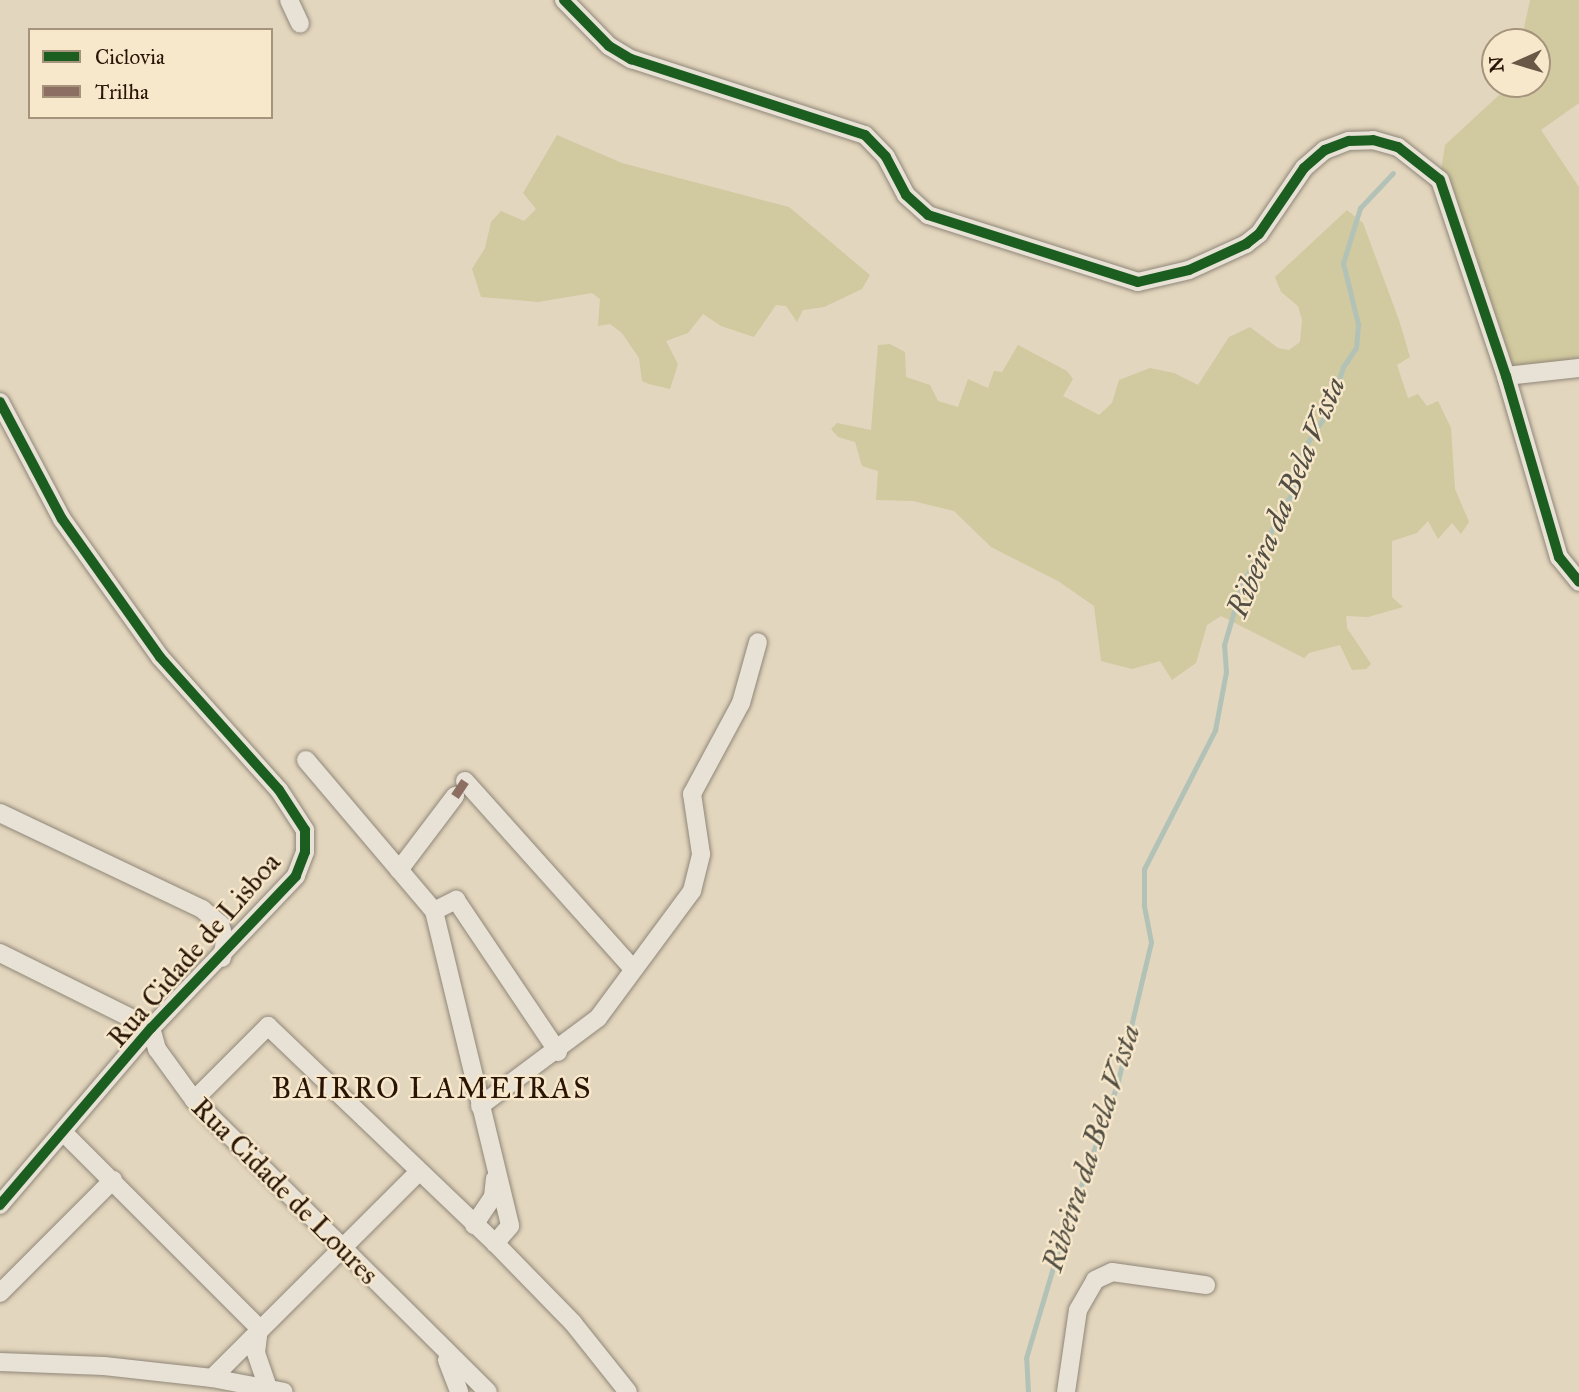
<!DOCTYPE html>
<style>
body{margin:0}
#map{position:relative;width:1579px;height:1392px;overflow:hidden;background:#e3d6be;font-family:"IM FELL Great Primer",serif}
div>[style]{position:absolute}
.green>*{inset:0;background:#d1c99f}
.stream>*{height:5px;margin:-2.5px;padding:0 2.5px;transform-origin:2.5px;border-radius:2.5px;background:#b3c2b7}
.roads{filter:drop-shadow(0 0 2px #908778) drop-shadow(0 0 2px #908778)}
.minor>*{height:18px;margin:-9px;padding:0 9px;transform-origin:9px;border-radius:9px;background:#e8e1d5}
.quiet>*{height:9px;margin-top:-4.5px;transform-origin:0;background:repeating-linear-gradient(90deg,#8d6e63 0 18px,transparent 0 27px)}
.cycleway>*{height:10px;margin:-5px;padding:0 5px;transform-origin:5px;border-radius:5px;background:#1b5e20}
span{translate:-50% -50%;white-space:nowrap;text-align:center;line-height:1.15;-webkit-text-stroke:5px #f7e8cb;paint-order:stroke}
.street-label{font-size:28px;color:#291406}
.water-label{font-size:30px;color:#524e43;font-style:italic}
.neighbourhood-label{font-size:30px;color:#291406;letter-spacing:2px}
.legend{position:absolute;left:28px;top:28px;width:245px;height:91px;box-sizing:border-box;background:#f7e8cb;border:2px solid #a5937c;margin:0;padding:9px 12px;list-style:none;font-size:21px;color:#291406}
.legend li{display:flex;align-items:center;gap:14px;height:35px}
.legend b{width:35px;border:2px solid #a5937c}
.north{position:absolute;left:1481px;top:28px;width:70px;height:70px;box-sizing:border-box;background:#f7e8cb;border:2px solid #a5937c;border-radius:50%;rotate:266deg;font-size:19px;font-weight:700;line-height:28px;text-align:center;color:#291406}
.north::after{content:'';display:block;margin:auto;width:24px;height:32px;background:#6a5846;clip-path:polygon(50% 0,100% 100%,50% 72%,0 100%)}
</style>
<div id="map">
<div class="green">
<i style="clip-path:polygon(1530px 0,1579px 0,1579px 103px,1541px 130px,1579px 187px,1579px 358px,1518px 369px,1508px 366px,1441px 171px,1445px 145px,1511px 84px,1537px 84px,1537px 42px,1521px 42px)"></i>
<i style="clip-path:polygon(557px 135px,622px 163px,789px 207px,870px 275px,862px 289px,824px 307px,803px 310px,797px 322px,786px 306px,776px 305px,754px 337px,721px 326px,703px 314px,688px 333px,666px 341px,678px 364px,670px 389px,649px 384px,642px 381px,639px 358px,622px 333px,610px 324px,598px 326px,600px 299px,592px 293px,538px 302px,481px 297px,472px 269px,485px 248px,491px 222px,501px 211px,524px 221px,536px 209px,523px 193px)"></i>
<i style="clip-path:polygon(1347px 210px,1363px 223px,1399px 320px,1410px 357px,1397px 365px,1408px 398px,1418px 394px,1427px 406px,1438px 401px,1451px 428px,1455px 489px,1469px 522px,1461px 534px,1452px 523px,1438px 539px,1428px 521px,1417px 533px,1392px 541px,1392px 597px,1403px 607px,1368px 617px,1346px 616px,1347px 628px,1371px 664px,1366px 669px,1352px 670px,1340px 645px,1309px 653px,1304px 658px,1221px 616px,1207px 625px,1196px 663px,1172px 680px,1160px 661px,1132px 669px,1101px 661px,1094px 606px,1058px 581px,991px 547px,954px 511px,913px 501px,876px 500px,878px 471px,862px 466px,855px 442px,838px 437px,831px 429px,837px 423px,871px 430px,878px 345px,890px 344px,905px 352px,906px 377px,930px 385px,938px 401px,958px 407px,968px 379px,988px 388px,994px 371px,1002px 372px,1018px 345px,1067px 371px,1073px 379px,1063px 396px,1099px 415px,1112px 403px,1119px 380px,1150px 368px,1174px 373px,1198px 385px,1229px 337px,1250px 327px,1278px 348px,1289px 350px,1300px 342px,1302px 320px,1298px 306px,1281px 292px,1275px 277px)"></i>
</div>
<div class="stream">
<i style="left:1028px;top:1392px;width:34px;rotate:-93deg"></i>
<i style="left:1026px;top:1358px;width:116px;rotate:-73.4deg"></i>
<i style="left:1059px;top:1247px;width:172px;rotate:-70.3deg"></i>
<i style="left:1117px;top:1085px;width:147px;rotate:-76.6deg"></i>
<i style="left:1151px;top:942px;width:38px;rotate:-101deg"></i>
<i style="left:1144px;top:905px;width:36px;rotate:-90deg"></i>
<i style="left:1144px;top:869px;width:156px;rotate:-62.9deg"></i>
<i style="left:1215px;top:730px;width:59px;rotate:-79.3deg"></i>
<i style="left:1226px;top:672px;width:27px;rotate:-94deg"></i>
<i style="left:1224px;top:645px;width:64px;rotate:-73.6deg"></i>
<i style="left:1242px;top:584px;width:106px;rotate:-61.3deg"></i>
<i style="left:1293px;top:491px;width:26px;rotate:-67deg"></i>
<i style="left:1303px;top:467px;width:16px;rotate:-94deg"></i>
<i style="left:1302px;top:451px;width:51px;rotate:-56.9deg"></i>
<i style="left:1330px;top:408px;width:43px;rotate:-72.4deg"></i>
<i style="left:1343px;top:367px;width:23px;rotate:-56deg"></i>
<i style="left:1356px;top:348px;width:24px;rotate:-85deg"></i>
<i style="left:1358px;top:324px;width:63px;rotate:-103.8deg"></i>
<i style="left:1343px;top:263px;width:58px;rotate:-72.8deg"></i>
<i style="left:1360px;top:208px;width:48px;rotate:-46.7deg"></i>
</div>
<div class="roads">
<div class="minor">
<i style="left:289px;top:0;width:26px;rotate:65deg"></i>
<i style="left:564px;top:0;width:64px;rotate:45.6deg"></i>
<i style="left:609px;top:46px;width:26px;rotate:31deg"></i>
<i style="left:631px;top:59px;width:246px;rotate:18deg"></i>
<i style="left:865px;top:135px;width:30px;rotate:46deg"></i>
<i style="left:886px;top:157px;width:43px;rotate:62.2deg"></i>
<i style="left:906px;top:195px;width:30px;rotate:42deg"></i>
<i style="left:928px;top:215px;width:220px;rotate:17.7deg"></i>
<i style="left:1138px;top:282px;width:52px;rotate:-13.2deg"></i>
<i style="left:1189px;top:270px;width:63px;rotate:-24.5deg"></i>
<i style="left:1246px;top:244px;width:16px;rotate:-38deg"></i>
<i style="left:1259px;top:234px;width:80px;rotate:-55.7deg"></i>
<i style="left:1304px;top:168px;width:28px;rotate:-41deg"></i>
<i style="left:1325px;top:150px;width:26px;rotate:-21deg"></i>
<i style="left:1349px;top:141px;width:24px;rotate:-2deg"></i>
<i style="left:1373px;top:140px;width:26px;rotate:16deg"></i>
<i style="left:1398px;top:147px;width:53px;rotate:38.2deg"></i>
<i style="left:1440px;top:180px;width:207px;rotate:71.4deg"></i>
<i style="left:1506px;top:376px;width:189px;rotate:73.7deg"></i>
<i style="left:1559px;top:557px;width:32px;rotate:51deg"></i>
<i style="left:1506px;top:376px;width:73px;rotate:-6.3deg"></i>
<i style="left:0;top:402px;width:132px;rotate:62.1deg"></i>
<i style="left:62px;top:519px;width:169px;rotate:54.6deg"></i>
<i style="left:160px;top:657px;width:178px;rotate:48.2deg"></i>
<i style="left:279px;top:790px;width:48px;rotate:57deg"></i>
<i style="left:305px;top:830px;width:22px;rotate:90deg"></i>
<i style="left:305px;top:852px;width:26px;rotate:111deg"></i>
<i style="left:296px;top:876px;width:210px;rotate:133.6deg"></i>
<i style="left:151px;top:1028px;width:233px;rotate:130.5deg"></i>
<i style="left:306px;top:760px;width:198px;rotate:49.7deg"></i>
<i style="left:434px;top:911px;width:324px;rotate:76.4deg"></i>
<i style="left:510px;top:1226px;width:23px;rotate:131deg"></i>
<i style="left:465px;top:781px;width:252px;rotate:48.2deg"></i>
<i style="left:0;top:813px;width:224px;rotate:25.4deg"></i>
<i style="left:202px;top:909px;width:23px;rotate:40deg"></i>
<i style="left:220px;top:924px;width:19px;rotate:74deg"></i>
<i style="left:225px;top:942px;width:16px;rotate:101deg"></i>
<i style="left:399px;top:870px;width:93px;rotate:-52.9deg"></i>
<i style="left:434px;top:911px;width:25px;rotate:-27deg"></i>
<i style="left:456px;top:900px;width:183px;rotate:56.1deg"></i>
<i style="left:0;top:953px;width:169px;rotate:26.4deg"></i>
<i style="left:151px;top:1028px;width:22px;rotate:74deg"></i>
<i style="left:157px;top:1049px;width:63px;rotate:54deg"></i>
<i style="left:194px;top:1100px;width:414px;rotate:44.8deg"></i>
<i style="left:194px;top:1100px;width:105px;rotate:-45deg"></i>
<i style="left:268px;top:1026px;width:314px;rotate:43.7deg"></i>
<i style="left:495px;top:1243px;width:112px;rotate:45.7deg"></i>
<i style="left:573px;top:1323px;width:88px;rotate:51.4deg"></i>
<i style="left:480px;top:1106px;width:147px;rotate:-36.7deg"></i>
<i style="left:598px;top:1018px;width:158px;rotate:-53.5deg"></i>
<i style="left:692px;top:891px;width:38px;rotate:-76deg"></i>
<i style="left:701px;top:854px;width:61px;rotate:-98.5deg"></i>
<i style="left:692px;top:794px;width:103px;rotate:-61.7deg"></i>
<i style="left:741px;top:703px;width:63px;rotate:-74.4deg"></i>
<i style="left:65px;top:1134px;width:274px;rotate:45deg"></i>
<i style="left:474px;top:1225px;width:34px;rotate:-56deg"></i>
<i style="left:493px;top:1197px;width:18px;rotate:-84deg"></i>
<i style="left:0;top:1293px;width:160px;rotate:-45deg"></i>
<i style="left:259px;top:1328px;width:25px;rotate:97deg"></i>
<i style="left:256px;top:1353px;width:37px;rotate:71deg"></i>
<i style="left:447px;top:1360px;width:34px;rotate:69deg"></i>
<i style="left:0;top:1362px;width:104px;rotate:2.2deg"></i>
<i style="left:104px;top:1366px;width:109px;rotate:6.3deg"></i>
<i style="left:212px;top:1378px;width:73px;rotate:11deg"></i>
<i style="left:212px;top:1378px;width:291px;rotate:-44.9deg"></i>
<i style="left:1066px;top:1392px;width:83px;rotate:-81.7deg"></i>
<i style="left:1078px;top:1310px;width:34px;rotate:-60deg"></i>
<i style="left:1095px;top:1280px;width:19px;rotate:-25deg"></i>
<i style="left:1112px;top:1272px;width:95px;rotate:7.9deg"></i>
</div>
</div>
<div class="quiet">
<i style="left:455px;top:796px;width:18px;rotate:-56deg"></i>
</div>
<div class="cycleway">
<i style="left:564px;top:0;width:64px;rotate:45.6deg"></i>
<i style="left:609px;top:46px;width:26px;rotate:31deg"></i>
<i style="left:631px;top:59px;width:246px;rotate:18deg"></i>
<i style="left:865px;top:135px;width:30px;rotate:46deg"></i>
<i style="left:886px;top:157px;width:43px;rotate:62.2deg"></i>
<i style="left:906px;top:195px;width:30px;rotate:42deg"></i>
<i style="left:928px;top:215px;width:220px;rotate:17.7deg"></i>
<i style="left:1138px;top:282px;width:52px;rotate:-13.2deg"></i>
<i style="left:1189px;top:270px;width:63px;rotate:-24.5deg"></i>
<i style="left:1246px;top:244px;width:16px;rotate:-38deg"></i>
<i style="left:1259px;top:234px;width:80px;rotate:-55.7deg"></i>
<i style="left:1304px;top:168px;width:28px;rotate:-41deg"></i>
<i style="left:1325px;top:150px;width:26px;rotate:-21deg"></i>
<i style="left:1349px;top:141px;width:24px;rotate:-2deg"></i>
<i style="left:1373px;top:140px;width:26px;rotate:16deg"></i>
<i style="left:1398px;top:147px;width:53px;rotate:38.2deg"></i>
<i style="left:1440px;top:180px;width:207px;rotate:71.4deg"></i>
<i style="left:1506px;top:376px;width:189px;rotate:73.7deg"></i>
<i style="left:1559px;top:557px;width:32px;rotate:51deg"></i>
<i style="left:0;top:402px;width:132px;rotate:62.1deg"></i>
<i style="left:62px;top:519px;width:169px;rotate:54.6deg"></i>
<i style="left:160px;top:657px;width:178px;rotate:48.2deg"></i>
<i style="left:279px;top:790px;width:48px;rotate:57deg"></i>
<i style="left:305px;top:830px;width:22px;rotate:90deg"></i>
<i style="left:305px;top:852px;width:26px;rotate:111deg"></i>
<i style="left:296px;top:876px;width:210px;rotate:133.6deg"></i>
<i style="left:151px;top:1028px;width:233px;rotate:130.5deg"></i>
</div>
<div class="street-label">
<span style="left:194px;top:950px;rotate:-49deg">Rua Cidade de Lisboa</span>
<span style="left:285px;top:1191px;rotate:45deg">Rua Cidade de Loures</span>
</div>
<div class="water-label">
<span style="left:1286px;top:497px;rotate:-67deg">Ribeira da Bela Vista</span>
<span style="left:1091px;top:1148px;rotate:-72deg">Ribeira da Bela Vista</span>
</div>
<div class="neighbourhood-label">
<span style="left:432px;top:1088px">BAIRRO LAMEIRAS</span>
</div>
<ul class="legend">
<li><b style="height:9px;background:#1b5e20"></b>Ciclovia</li>
<li><b style="height:9px;background:#8d6e63"></b>Trilha</li>
</ul>
<div class="north">N</div>
</div>
